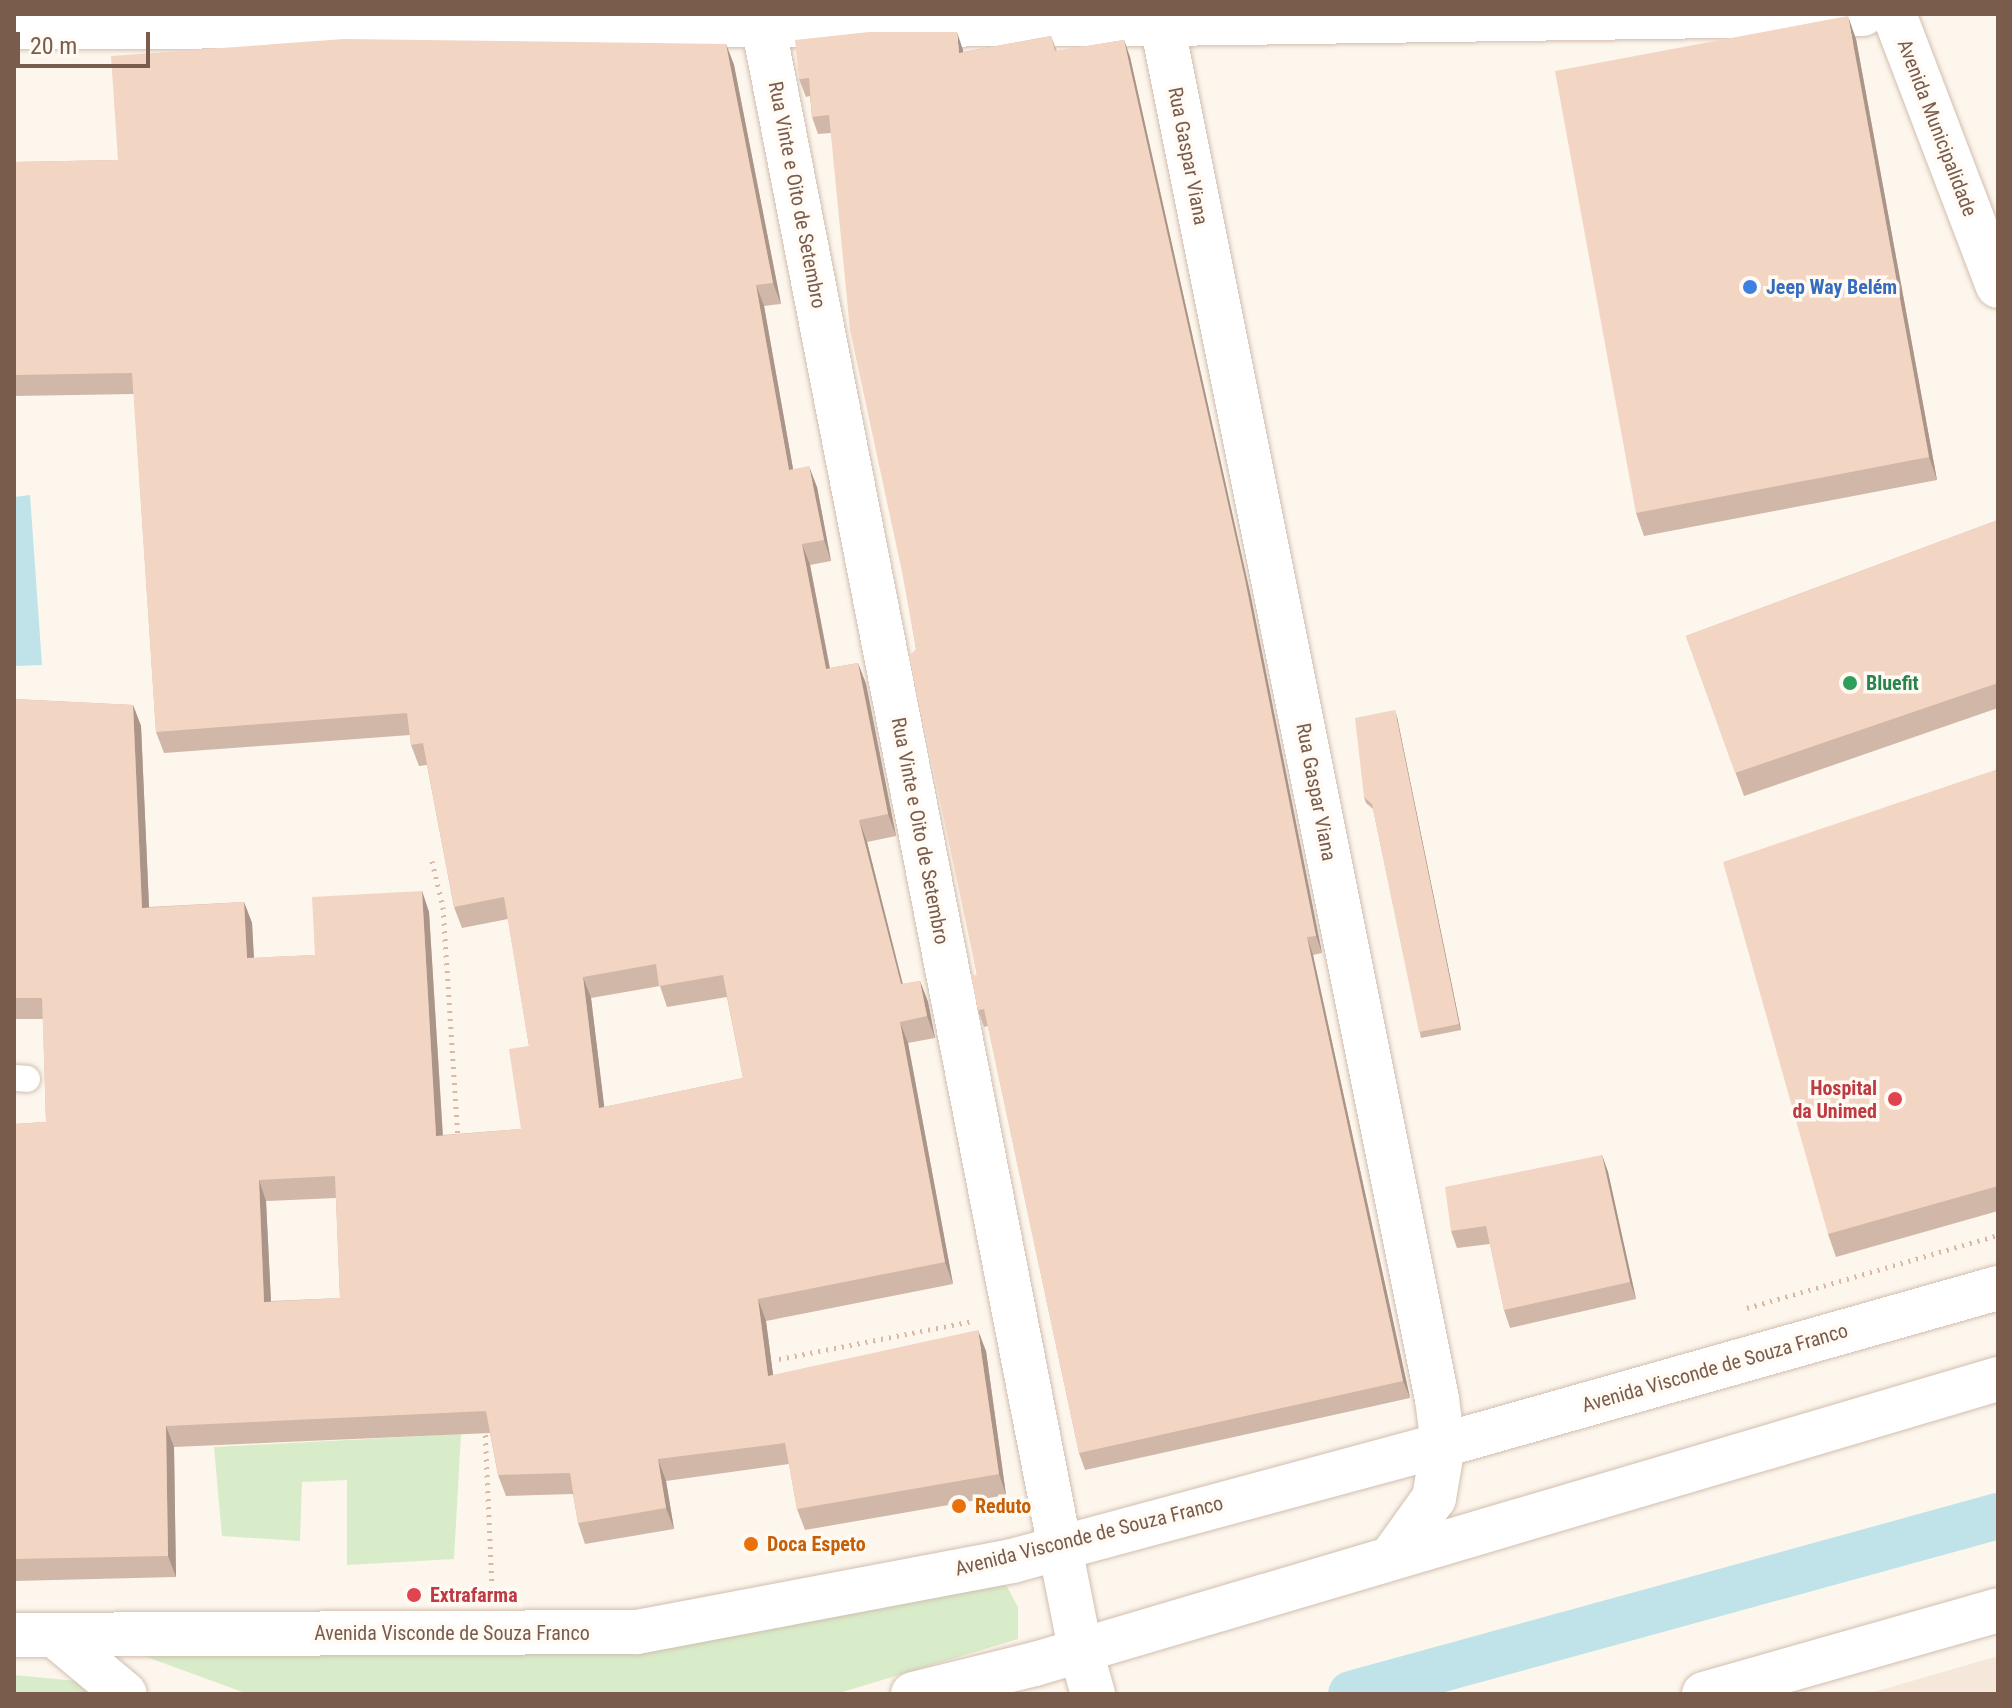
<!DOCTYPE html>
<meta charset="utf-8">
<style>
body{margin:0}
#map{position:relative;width:2012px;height:1708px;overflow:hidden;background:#fdf6ec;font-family:"Roboto Condensed",sans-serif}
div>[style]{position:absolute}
.residential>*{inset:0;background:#f5e8da}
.green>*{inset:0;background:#d8ecc9}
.water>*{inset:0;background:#bfe3e8}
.canal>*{height:46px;margin:-23px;padding:0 23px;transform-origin:23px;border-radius:23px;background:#bfe3e8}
.path>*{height:5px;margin-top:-2.5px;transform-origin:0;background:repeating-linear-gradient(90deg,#d9b8a5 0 2px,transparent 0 8px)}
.roads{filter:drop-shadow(0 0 2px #d1beb0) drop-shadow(0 0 2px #d1beb0)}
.service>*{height:26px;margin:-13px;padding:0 13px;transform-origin:13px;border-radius:13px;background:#fff}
.minor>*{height:44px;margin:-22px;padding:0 22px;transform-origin:22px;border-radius:22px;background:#fff}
.tertiary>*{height:44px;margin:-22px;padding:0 22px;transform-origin:22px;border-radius:22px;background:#fff}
.secondary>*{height:44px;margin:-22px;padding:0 22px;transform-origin:22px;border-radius:22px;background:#fff}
.wall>*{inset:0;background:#d1b7a8}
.shaded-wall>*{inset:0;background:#aa9588}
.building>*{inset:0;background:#f3d5c3}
.dots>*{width:22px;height:22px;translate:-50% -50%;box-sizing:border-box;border:4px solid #fffaf3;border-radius:50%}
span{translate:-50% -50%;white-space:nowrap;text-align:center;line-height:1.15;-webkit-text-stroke:7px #fffaf3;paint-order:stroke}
.street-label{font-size:20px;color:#7a5c4d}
.shop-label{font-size:20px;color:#366cbe;font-weight:700}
.left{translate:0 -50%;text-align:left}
.leisure-label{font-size:20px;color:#27864d;font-weight:700}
.health-label{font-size:20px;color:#be3a42;font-weight:700}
.right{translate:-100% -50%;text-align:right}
.food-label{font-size:20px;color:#c56008;font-weight:700}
.frame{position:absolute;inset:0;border:16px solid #7a5c4d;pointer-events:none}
.scale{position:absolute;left:16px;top:32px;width:134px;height:36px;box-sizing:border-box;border:4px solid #7a5c4d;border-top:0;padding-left:10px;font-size:24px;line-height:28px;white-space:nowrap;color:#7a5c4d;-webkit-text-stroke:6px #fffaf3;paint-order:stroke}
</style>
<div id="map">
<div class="residential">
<i style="clip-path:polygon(1998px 1656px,1998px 1694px,1867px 1694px)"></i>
</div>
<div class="green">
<i style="clip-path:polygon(461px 1434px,454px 1559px,347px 1565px,347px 1480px,302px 1482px,300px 1541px,222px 1536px,214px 1447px)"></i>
<i style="clip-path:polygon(1005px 1583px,1018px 1607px,1018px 1639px,836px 1694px,248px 1694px,144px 1656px)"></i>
<i style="clip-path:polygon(14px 1675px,88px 1682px,93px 1693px,14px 1694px)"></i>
</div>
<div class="water">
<i style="clip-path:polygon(30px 495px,42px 665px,14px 666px,14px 497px)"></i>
</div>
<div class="canal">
<i style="left:1351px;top:1694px;width:671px;rotate:-15.38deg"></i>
</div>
<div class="path">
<i style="left:432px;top:861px;width:47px;rotate:76.6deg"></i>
<i style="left:443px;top:907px;width:232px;rotate:86.3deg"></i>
<i style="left:1747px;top:1308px;width:261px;rotate:-16.2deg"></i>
<i style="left:779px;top:1359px;width:198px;rotate:-11.1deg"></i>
<i style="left:485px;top:1427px;width:162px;rotate:87.5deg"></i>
</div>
<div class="roads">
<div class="service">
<i style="left:14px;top:1078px;width:13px;rotate:4deg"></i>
</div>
<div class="minor">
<i style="left:761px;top:14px;width:1563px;rotate:78.97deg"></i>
<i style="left:1160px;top:14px;width:1412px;rotate:78.69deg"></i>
<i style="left:1437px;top:1399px;width:46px;rotate:82.6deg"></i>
<i style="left:1443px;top:1445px;width:54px;rotate:99.6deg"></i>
<i style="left:1434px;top:1498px;width:74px;rotate:125.6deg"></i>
<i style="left:1894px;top:14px;width:291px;rotate:69.1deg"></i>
<i style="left:14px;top:27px;width:1148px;rotate:-0.15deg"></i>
<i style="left:1162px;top:24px;width:701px;rotate:-0.82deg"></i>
</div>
<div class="tertiary">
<i style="left:1060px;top:1548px;width:102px;rotate:78.7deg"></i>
</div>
<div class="secondary">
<i style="left:14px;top:1635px;width:623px;rotate:-0.28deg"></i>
<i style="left:637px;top:1632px;width:382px;rotate:-10.7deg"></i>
<i style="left:1012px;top:1561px;width:446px;rotate:-15.1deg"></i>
<i style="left:1443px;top:1445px;width:577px;rotate:-15.8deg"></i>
<i style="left:58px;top:1638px;width:87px;rotate:39.9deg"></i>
<i style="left:1080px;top:1648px;width:48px;rotate:74.2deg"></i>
<i style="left:913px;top:1694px;width:126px;rotate:-13.8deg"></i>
<i style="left:1035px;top:1664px;width:1004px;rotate:-16.49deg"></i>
<i style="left:1704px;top:1694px;width:306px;rotate:-15.9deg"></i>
</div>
</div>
<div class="wall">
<i style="clip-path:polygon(1051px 36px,1057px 51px,1124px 40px,1130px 57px,1251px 597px,1322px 953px,1313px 955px,1410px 1398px,1085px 1470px,1079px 1453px,988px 1026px,984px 1027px,978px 1010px,977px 975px,916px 649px,831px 133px,818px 134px,812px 117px,810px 96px,806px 97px,799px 79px,963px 50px,963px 52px)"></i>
<i style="clip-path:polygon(1856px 39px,1937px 480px,1644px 536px,1636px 513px)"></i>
<i style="clip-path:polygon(evenodd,726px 44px,734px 65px,781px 304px,764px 306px,793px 469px,817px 487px,831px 561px,810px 565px,830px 668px,858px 663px,866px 684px,896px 836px,867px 842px,903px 984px,920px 981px,928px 1002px,935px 1038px,908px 1043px,953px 1284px,766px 1321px,773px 1375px,986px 1351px,1006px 1495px,805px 1530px,797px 1509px,789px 1464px,666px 1481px,674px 1529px,585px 1544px,578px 1523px,573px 1494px,506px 1496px,498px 1475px,490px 1433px,174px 1447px,176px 1577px,14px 1581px,14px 1124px,46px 1122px,43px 1019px,14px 1019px,14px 699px,133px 705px,141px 726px,149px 907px,244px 902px,252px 923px,254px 958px,315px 955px,422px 891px,429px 912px,443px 1135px,521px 1129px,529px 1046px,508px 919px,462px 928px,454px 907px,427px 765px,419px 766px,411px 745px,410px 735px,164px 753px,156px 732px,134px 394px,14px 396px,14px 148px,15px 162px,118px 160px,726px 44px,660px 986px,667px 1007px,727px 997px,743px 1078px,604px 1107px,591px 998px,660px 986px,726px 44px,336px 1198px,340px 1298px,271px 1301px,266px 1201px,336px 1198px)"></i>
<i style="clip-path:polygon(1998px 520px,1998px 708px,1744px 796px,1686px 636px)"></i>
<i style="clip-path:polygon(1397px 717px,1461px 1030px,1421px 1038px,1373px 809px,1366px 803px,1364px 797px)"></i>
<i style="clip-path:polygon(1998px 769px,1998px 1211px,1836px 1257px,1828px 1234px)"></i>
<i style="clip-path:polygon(1602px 1155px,1608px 1172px,1636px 1299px,1510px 1328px,1504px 1310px,1490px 1244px,1457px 1248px,1451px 1231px)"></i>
</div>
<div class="shaded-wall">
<i style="clip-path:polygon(1848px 16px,1856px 39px,1937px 480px,1929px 457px)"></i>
<i style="clip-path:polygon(957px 32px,963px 50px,965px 71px,959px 53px)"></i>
<i style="clip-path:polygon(1124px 40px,1130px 57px,1251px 597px,1322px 953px,1316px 936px)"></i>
<i style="clip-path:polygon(726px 44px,734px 65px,781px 304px,773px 283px)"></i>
<i style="clip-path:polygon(756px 285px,764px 306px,797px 491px,789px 470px)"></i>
<i style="clip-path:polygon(809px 466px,817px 487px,831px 561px,824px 540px)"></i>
<i style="clip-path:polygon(802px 544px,810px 565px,834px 691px,826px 669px)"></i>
<i style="clip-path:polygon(858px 663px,866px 684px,896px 836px,888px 814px)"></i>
<i style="clip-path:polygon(133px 705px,141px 726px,150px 929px,142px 908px)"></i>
<i style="clip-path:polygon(1395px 710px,1397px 717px,1461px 1030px,1459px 1024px)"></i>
<i style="clip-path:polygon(859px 820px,867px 842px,908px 1006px,901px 984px)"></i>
<i style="clip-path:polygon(422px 891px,429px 912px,444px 1157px,436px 1136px)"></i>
<i style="clip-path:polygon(244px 902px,252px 923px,255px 980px,247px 958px)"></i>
<i style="clip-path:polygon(1307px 937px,1313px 955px,1410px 1398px,1403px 1381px)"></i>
<i style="clip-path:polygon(583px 977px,591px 998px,607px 1129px,599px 1108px)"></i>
<i style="clip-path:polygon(920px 981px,928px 1002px,935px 1038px,927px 1016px)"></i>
<i style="clip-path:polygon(900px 1022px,908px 1043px,953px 1284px,945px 1262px)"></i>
<i style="clip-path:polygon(1602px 1155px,1608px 1172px,1636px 1299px,1630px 1282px)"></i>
<i style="clip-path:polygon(259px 1180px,266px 1201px,272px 1323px,264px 1302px)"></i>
<i style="clip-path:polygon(758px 1299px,766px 1321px,776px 1397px,768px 1376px)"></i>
<i style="clip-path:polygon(978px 1330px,986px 1351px,1006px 1495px,999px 1474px)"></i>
<i style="clip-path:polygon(166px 1426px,174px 1447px,176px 1577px,168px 1556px)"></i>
<i style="clip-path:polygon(658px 1459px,666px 1481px,674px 1529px,666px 1508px)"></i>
</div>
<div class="building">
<i style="clip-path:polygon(1848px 16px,1929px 457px,1636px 513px,1555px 71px)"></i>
<i style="clip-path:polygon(869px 32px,957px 32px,959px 53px,1051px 36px,1055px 51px,1124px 40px,1245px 579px,1316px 936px,1307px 937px,1403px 1381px,1079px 1453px,984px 1009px,978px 1010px,971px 976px,977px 975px,909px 656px,916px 649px,902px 572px,850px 330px,829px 115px,812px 117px,809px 78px,799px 79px,795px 40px)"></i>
<i style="clip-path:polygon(evenodd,344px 39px,726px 44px,773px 283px,756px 285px,789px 470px,809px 466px,824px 540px,802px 544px,826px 669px,858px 663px,888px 814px,859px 820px,901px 984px,920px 981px,927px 1016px,900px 1022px,945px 1262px,758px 1299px,768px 1376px,978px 1330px,999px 1474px,797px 1509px,785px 1443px,658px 1459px,666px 1508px,578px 1523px,570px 1473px,498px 1475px,486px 1411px,166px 1426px,168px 1556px,14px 1559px,14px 1124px,46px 1122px,42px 998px,14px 998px,14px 699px,133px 705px,142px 908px,244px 902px,247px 958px,315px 955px,312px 897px,422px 891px,436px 1136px,521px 1129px,509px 1049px,529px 1046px,504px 897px,454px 907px,423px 743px,411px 745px,407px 713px,156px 732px,132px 373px,14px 375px,14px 162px,118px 160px,111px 56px,344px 39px,656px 964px,659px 986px,723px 975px,743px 1078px,599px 1108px,583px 977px,656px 964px,344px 39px,335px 1176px,340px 1298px,264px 1302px,259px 1180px,335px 1176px)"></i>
<i style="clip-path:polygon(1998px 520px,1998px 683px,1735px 773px,1686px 636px)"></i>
<i style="clip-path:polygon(1395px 710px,1459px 1024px,1419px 1032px,1372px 804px,1364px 797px,1355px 718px)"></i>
<i style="clip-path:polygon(1998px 769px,1998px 1186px,1828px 1234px,1723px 862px)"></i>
<i style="clip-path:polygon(1602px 1155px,1630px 1282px,1504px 1310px,1486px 1226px,1451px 1231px,1445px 1187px)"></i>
</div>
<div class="dots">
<i style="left:1750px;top:287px;background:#3f7fe0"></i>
<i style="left:1850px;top:683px;background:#2e9e5b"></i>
<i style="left:1895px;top:1099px;background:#e0444e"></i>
<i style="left:959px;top:1506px;background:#e8710a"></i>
<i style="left:751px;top:1544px;background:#e8710a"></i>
<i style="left:414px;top:1595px;background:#e0444e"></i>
</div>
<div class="street-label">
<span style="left:1937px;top:128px;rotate:69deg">Avenida Municipalidade</span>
<span style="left:1188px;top:156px;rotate:79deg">Rua Gaspar Viana</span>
<span style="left:797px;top:195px;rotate:79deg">Rua Vinte e Oito de Setembro</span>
<span style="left:1316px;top:792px;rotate:79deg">Rua Gaspar Viana</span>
<span style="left:920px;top:831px;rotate:79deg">Rua Vinte e Oito de Setembro</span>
<span style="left:1715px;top:1368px;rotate:-16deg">Avenida Visconde de Souza Franco</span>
<span style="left:1089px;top:1536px;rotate:-14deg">Avenida Visconde de Souza Franco</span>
<span style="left:452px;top:1633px">Avenida Visconde de Souza Franco</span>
</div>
<div class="shop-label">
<span class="left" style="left:1766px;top:287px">Jeep Way Belém</span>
</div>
<div class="leisure-label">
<span class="left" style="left:1866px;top:683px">Bluefit</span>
</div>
<div class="health-label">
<span class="right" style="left:1877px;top:1100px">Hospital<br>da Unimed</span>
<span class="left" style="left:430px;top:1595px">Extrafarma</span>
</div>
<div class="food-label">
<span class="left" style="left:975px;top:1506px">Reduto</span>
<span class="left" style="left:767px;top:1544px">Doca Espeto</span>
</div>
<div class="frame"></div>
<div class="scale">20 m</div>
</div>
